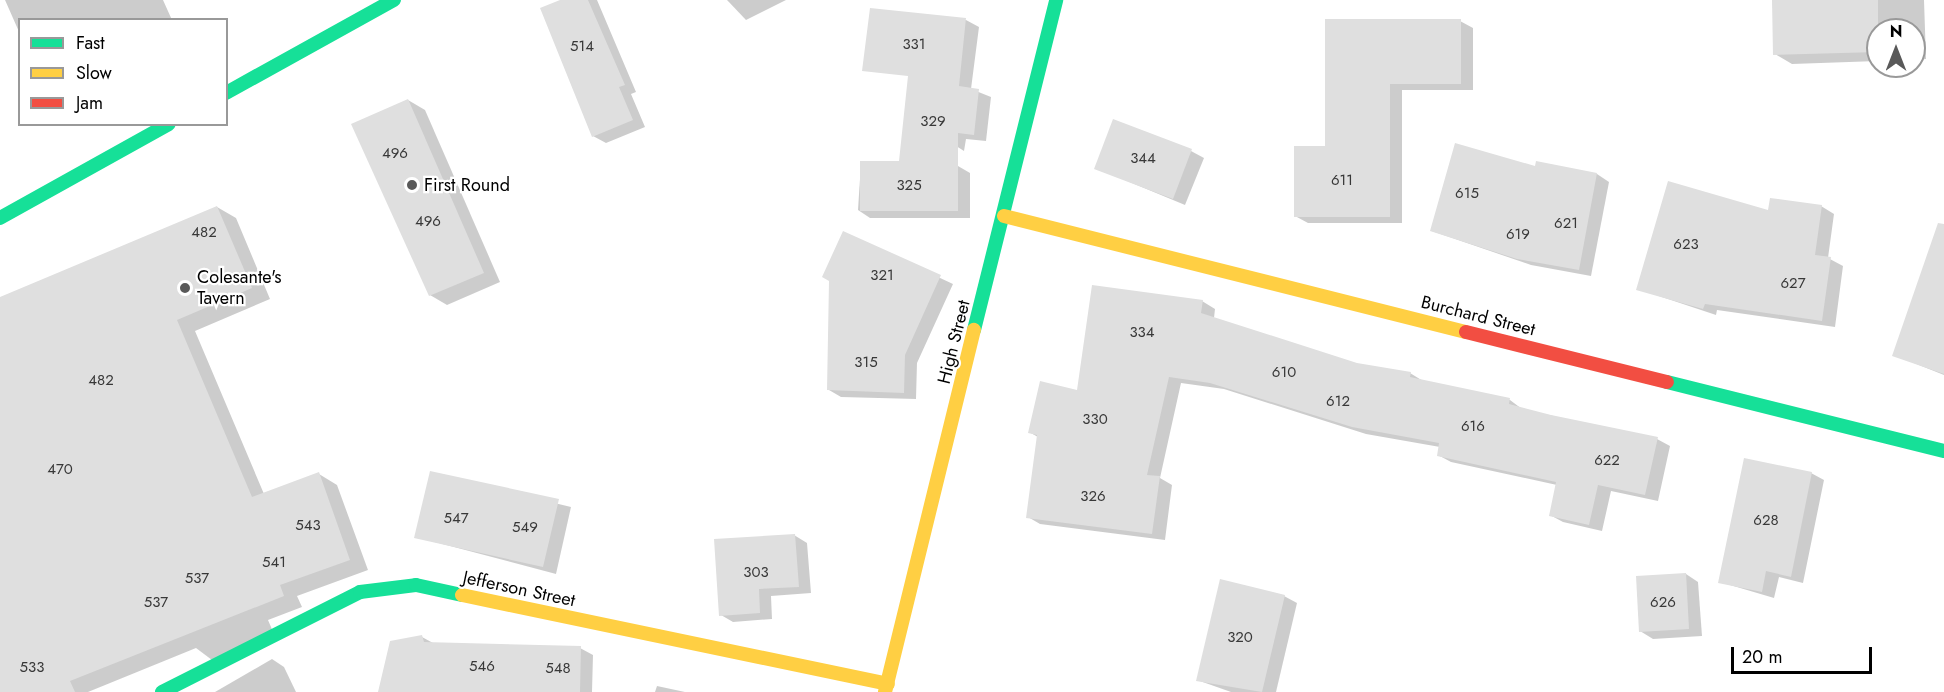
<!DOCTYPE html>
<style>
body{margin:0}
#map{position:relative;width:1944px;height:692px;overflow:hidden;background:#fff;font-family:Jost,sans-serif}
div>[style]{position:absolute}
.shadow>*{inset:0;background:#0003}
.building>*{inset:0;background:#dfdfdf}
.fast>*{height:14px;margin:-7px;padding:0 7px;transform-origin:7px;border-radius:7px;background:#16e098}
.slow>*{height:14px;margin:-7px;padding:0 7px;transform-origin:7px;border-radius:7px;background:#ffcf43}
.jam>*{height:14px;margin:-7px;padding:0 7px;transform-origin:7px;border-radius:7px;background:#f24e42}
.dots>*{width:16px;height:16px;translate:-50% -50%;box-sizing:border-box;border:3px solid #fff;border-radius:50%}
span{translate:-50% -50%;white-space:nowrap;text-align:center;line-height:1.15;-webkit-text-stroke:4.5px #fff;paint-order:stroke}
.number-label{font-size:15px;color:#383838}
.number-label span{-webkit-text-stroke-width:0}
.poi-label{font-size:18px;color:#000}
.left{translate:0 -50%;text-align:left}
.street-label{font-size:18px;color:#000}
.legend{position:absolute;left:18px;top:18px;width:210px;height:108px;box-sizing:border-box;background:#fff;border:2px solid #999;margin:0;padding:8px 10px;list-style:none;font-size:18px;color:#000}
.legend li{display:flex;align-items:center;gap:12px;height:30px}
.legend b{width:30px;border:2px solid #999}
.north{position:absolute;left:1866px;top:18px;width:60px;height:60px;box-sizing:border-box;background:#fff;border:2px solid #999;border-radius:50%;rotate:0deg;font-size:16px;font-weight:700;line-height:24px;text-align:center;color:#000}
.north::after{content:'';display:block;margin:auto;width:21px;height:27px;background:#595959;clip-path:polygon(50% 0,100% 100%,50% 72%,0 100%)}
.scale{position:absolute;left:1731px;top:647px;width:141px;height:27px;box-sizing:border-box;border:3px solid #000;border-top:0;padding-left:8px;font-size:18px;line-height:21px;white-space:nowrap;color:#000;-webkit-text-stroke:4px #fff;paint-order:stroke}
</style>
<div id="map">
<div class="shadow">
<i style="clip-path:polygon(5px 0,163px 0,172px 20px,20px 20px,20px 34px)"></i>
<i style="clip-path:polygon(563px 0,597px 0,636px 92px,631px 94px,645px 127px,606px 143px,593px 136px)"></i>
<i style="clip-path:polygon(727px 0,786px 0,746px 20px)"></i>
<i style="clip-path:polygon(1773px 0,1924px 0,1926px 59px,1914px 60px,1914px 30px,1878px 30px,1878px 61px,1792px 64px,1775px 54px)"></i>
<i style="clip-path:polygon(897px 12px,966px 20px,979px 27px,971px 89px,991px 97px,986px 141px,966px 139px,964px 151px,953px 144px)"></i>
<i style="clip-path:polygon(1327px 21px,1460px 21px,1473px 28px,1473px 90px,1402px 90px,1402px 223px,1308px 223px,1295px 216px,1327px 148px)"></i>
<i style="clip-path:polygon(408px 100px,425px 110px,500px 282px,447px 305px,430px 295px)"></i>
<i style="clip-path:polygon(1191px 151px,1204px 158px,1185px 205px,1096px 168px)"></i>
<i style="clip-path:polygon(861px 163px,958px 166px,970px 173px,970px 218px,870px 218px,858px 210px)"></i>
<i style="clip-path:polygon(1536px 168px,1597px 174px,1609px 182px,1591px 276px,1531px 265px,1432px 231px)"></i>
<i style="clip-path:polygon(1821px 206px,1834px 214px,1828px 258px,1843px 266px,1835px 327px,1717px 310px,1716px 315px,1638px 289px,1770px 212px)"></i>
<i style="clip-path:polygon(217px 207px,236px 218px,270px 299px,195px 331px,264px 494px,319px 474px,337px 485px,368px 570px,297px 596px,302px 607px,268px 620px,274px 634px,216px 663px,196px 648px,88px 692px,0 692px,0 298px)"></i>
<i style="clip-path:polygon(844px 233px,953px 284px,917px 363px,916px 399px,841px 397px,829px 390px)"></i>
<i style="clip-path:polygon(1944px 257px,1944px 375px,1894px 355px)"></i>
<i style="clip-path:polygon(1202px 301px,1215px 309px,1214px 318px,1356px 364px,1410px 373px,1423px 381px,1510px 400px,1522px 409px,1657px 439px,1670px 446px,1658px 501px,1611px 491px,1602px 531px,1563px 522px,1550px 515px,1557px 485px,1451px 462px,1438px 455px,1440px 447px,1366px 434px,1224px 389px,1181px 383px,1160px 478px,1172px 485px,1165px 540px,1040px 524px,1028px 517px,1038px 437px,1029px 432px)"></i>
<i style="clip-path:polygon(431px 473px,571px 507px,556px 574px,416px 537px)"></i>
<i style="clip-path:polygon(1811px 473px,1824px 480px,1803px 583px,1779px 577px,1774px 598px,1720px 582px)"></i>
<i style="clip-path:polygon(794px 535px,807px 543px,811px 593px,771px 596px,772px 619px,733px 622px,721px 615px)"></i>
<i style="clip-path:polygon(1686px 574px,1698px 582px,1702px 636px,1653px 639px,1640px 631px)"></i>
<i style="clip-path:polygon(1284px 596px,1297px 603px,1276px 692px,1231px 692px,1197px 680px)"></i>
<i style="clip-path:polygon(422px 637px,433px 643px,580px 648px,593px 655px,592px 692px,380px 692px)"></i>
<i style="clip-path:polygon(272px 659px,284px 667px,296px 692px,215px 692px)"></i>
<i style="clip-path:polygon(657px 686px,685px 692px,655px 692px)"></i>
</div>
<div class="building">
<i style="clip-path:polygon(560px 0,588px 0,625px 85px,619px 87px,633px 120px,592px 137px,540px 8px)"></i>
<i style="clip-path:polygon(1772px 0,1878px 0,1878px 52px,1773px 55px)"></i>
<i style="clip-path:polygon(870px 8px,966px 18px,959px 86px,979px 89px,974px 135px,958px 133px,958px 211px,860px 211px,860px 161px,899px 161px,908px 76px,862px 71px)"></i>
<i style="clip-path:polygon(1325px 19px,1461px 19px,1461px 84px,1390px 84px,1390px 217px,1294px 217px,1294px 146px,1325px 146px)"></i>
<i style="clip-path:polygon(408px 99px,484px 273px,429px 296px,351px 124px)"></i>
<i style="clip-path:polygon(1113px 119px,1192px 149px,1173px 199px,1094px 169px)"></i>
<i style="clip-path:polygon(1455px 143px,1535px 166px,1536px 161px,1597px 173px,1579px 270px,1517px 259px,1430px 231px)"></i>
<i style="clip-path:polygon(1668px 181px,1768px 210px,1770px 198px,1822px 205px,1815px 255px,1831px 257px,1822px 321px,1705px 304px,1703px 309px,1636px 290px)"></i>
<i style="clip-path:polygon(217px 206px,252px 288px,177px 320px,252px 497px,319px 472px,350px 560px,280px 585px,284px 596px,70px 681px,75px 692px,0 692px,0 297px)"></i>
<i style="clip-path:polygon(1938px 223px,1944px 224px,1944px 374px,1892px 356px)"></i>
<i style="clip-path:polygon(843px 231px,941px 275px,905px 355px,904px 393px,827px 390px,829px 281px,822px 277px)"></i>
<i style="clip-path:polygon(1092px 285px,1203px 300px,1201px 313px,1357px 363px,1411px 372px,1410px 377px,1510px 398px,1509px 404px,1551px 415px,1658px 437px,1645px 495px,1598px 485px,1589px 525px,1549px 516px,1556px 482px,1437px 456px,1439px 443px,1352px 427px,1210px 383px,1169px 377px,1147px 475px,1160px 476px,1152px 534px,1026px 518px,1037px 435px,1028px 433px,1040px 381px,1077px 390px)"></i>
<i style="clip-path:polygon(1744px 458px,1812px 472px,1791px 577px,1766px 571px,1762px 592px,1718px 583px)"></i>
<i style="clip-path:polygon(430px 471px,559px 499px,543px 567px,414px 538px)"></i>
<i style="clip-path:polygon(795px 534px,799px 587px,759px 589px,760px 613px,719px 616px,714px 539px)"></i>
<i style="clip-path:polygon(1686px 573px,1689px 629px,1639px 632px,1636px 576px)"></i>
<i style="clip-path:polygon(1220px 579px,1285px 595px,1262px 692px,1196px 681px)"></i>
<i style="clip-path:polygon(422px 635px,424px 642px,581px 646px,580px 692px,378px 692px,390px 641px)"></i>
</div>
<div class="fast">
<i style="left:226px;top:93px;width:192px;rotate:-29deg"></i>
<i style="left:0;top:218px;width:193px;rotate:-29.1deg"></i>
<i style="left:974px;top:330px;width:340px;rotate:-76deg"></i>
<i style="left:1667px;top:382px;width:285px;rotate:14deg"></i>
<i style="left:162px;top:692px;width:222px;rotate:-26.8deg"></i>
<i style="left:360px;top:592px;width:56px;rotate:-7.1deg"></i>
<i style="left:416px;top:585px;width:47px;rotate:12.3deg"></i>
</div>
<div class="slow">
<i style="left:1004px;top:216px;width:476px;rotate:14.1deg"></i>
<i style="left:462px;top:595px;width:435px;rotate:11.8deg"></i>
<i style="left:885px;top:692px;width:373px;rotate:-76.2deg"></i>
</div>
<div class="jam">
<i style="left:1466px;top:332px;width:207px;rotate:14deg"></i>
</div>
<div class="dots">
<i style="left:412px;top:185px;background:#595959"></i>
<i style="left:185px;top:288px;background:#595959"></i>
</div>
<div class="number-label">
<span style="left:914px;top:45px">331</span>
<span style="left:582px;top:47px">514</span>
<span style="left:933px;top:122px">329</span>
<span style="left:395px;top:154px">496</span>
<span style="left:1143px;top:159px">344</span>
<span style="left:1342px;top:181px">611</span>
<span style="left:909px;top:186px">325</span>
<span style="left:1467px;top:194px">615</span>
<span style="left:428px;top:222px">496</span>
<span style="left:1566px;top:224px">621</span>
<span style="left:204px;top:233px">482</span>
<span style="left:1518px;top:235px">619</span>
<span style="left:1686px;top:245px">623</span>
<span style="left:882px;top:276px">321</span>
<span style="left:1793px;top:284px">627</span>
<span style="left:1142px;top:333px">334</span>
<span style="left:866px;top:363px">315</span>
<span style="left:1284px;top:373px">610</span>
<span style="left:101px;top:381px">482</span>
<span style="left:1338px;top:402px">612</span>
<span style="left:1095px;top:420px">330</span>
<span style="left:1473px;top:427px">616</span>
<span style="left:1607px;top:461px">622</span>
<span style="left:60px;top:470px">470</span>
<span style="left:1093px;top:497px">326</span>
<span style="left:456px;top:519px">547</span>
<span style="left:1766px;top:521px">628</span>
<span style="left:308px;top:526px">543</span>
<span style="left:525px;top:528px">549</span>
<span style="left:274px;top:563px">541</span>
<span style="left:756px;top:573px">303</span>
<span style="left:197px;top:579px">537</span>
<span style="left:156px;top:603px">537</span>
<span style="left:1663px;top:603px">626</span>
<span style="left:1240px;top:638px">320</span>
<span style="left:482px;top:667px">546</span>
<span style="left:32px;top:668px">533</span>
<span style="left:558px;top:669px">548</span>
</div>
<div class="poi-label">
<span class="left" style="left:424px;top:185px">First Round</span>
<span class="left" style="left:197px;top:288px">Colesante's<br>Tavern</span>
</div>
<div class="street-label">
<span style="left:1478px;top:316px;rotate:14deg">Burchard Street</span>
<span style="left:954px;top:342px;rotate:-76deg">High Street</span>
<span style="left:519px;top:589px;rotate:12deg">Jefferson Street</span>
</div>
<ul class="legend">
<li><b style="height:8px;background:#16e098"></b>Fast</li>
<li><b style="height:8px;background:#ffcf43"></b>Slow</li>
<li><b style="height:8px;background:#f24e42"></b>Jam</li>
</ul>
<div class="north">N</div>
<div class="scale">20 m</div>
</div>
